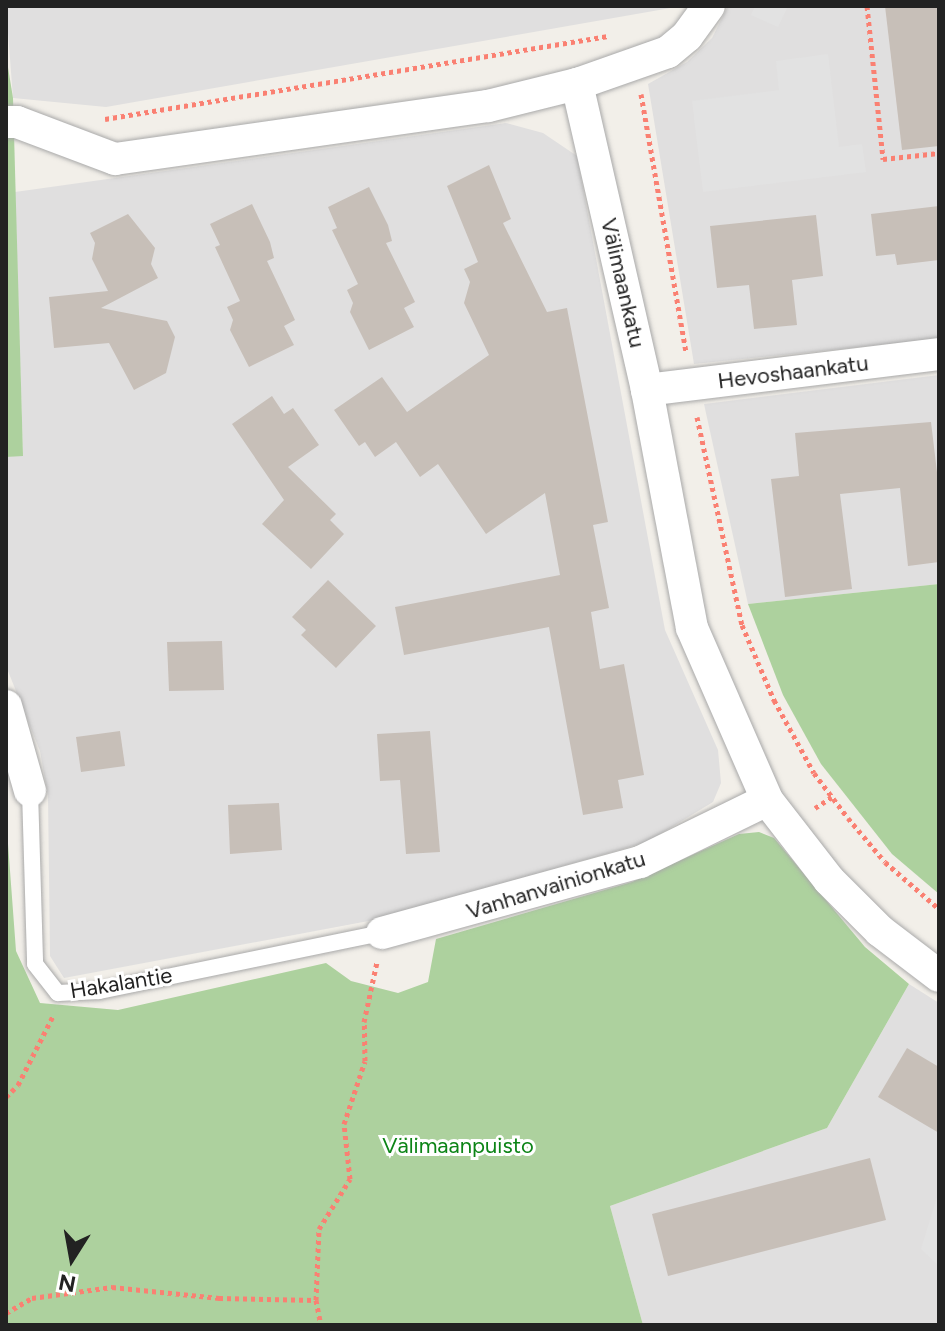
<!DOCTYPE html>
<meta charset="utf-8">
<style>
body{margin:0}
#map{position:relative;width:945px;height:1331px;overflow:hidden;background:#f2efe9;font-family:Figtree,sans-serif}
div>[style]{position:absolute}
.residential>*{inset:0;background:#e0dfdf}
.forest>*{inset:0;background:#add19e}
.parking>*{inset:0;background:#e2e2e2}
.building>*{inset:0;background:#c7bfb8}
.path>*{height:5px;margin-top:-2.5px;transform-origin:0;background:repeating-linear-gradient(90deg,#fa8072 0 4px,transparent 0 8px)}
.roads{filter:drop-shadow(0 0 2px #a9a9a9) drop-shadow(0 0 2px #a9a9a9)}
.lane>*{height:16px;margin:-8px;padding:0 8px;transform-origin:8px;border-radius:8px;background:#fff}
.street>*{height:32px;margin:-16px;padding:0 16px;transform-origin:16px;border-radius:16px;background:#fff}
span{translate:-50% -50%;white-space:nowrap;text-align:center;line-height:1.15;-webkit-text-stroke:6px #fff;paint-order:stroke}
.street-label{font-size:22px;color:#222}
.park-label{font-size:22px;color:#0c8416}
.frame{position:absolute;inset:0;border:8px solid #222;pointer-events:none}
.north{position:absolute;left:32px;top:1219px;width:80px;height:80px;-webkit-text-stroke:6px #fff;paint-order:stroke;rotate:191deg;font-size:22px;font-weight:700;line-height:32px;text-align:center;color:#222}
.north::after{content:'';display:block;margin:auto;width:28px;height:36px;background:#222;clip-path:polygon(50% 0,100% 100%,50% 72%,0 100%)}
</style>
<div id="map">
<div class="residential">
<i style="clip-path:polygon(6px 6px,682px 6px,106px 107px,13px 98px)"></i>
<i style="clip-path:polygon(728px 6px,939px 6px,939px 339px,694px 364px,648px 84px,687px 62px,712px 38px)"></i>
<i style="clip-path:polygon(506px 123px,543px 133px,577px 156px,665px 630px,718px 750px,721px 783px,713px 802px,647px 842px,379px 919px,64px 978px,50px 956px,48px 796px,40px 751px,6px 666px,6px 457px,23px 455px,15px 192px)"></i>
<i style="clip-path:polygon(939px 375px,939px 584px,748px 604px,704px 404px)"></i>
<i style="clip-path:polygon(909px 984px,939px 1003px,939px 1325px,643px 1325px,610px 1206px,827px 1128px)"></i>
</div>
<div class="forest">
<i style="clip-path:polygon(6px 55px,13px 98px,23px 456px,6px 457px)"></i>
<i style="clip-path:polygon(939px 584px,939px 894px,892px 854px,821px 764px,783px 695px,748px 604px)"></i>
<i style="clip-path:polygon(6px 817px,16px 951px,40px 1003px,118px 1010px,326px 963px,351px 981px,398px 993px,428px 982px,436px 939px,632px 882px,739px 834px,759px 832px,774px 838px,865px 947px,909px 984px,827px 1128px,610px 1206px,643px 1325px,6px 1325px)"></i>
</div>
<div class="parking">
<i style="clip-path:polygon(755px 6px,788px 6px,778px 27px,751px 15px)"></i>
<i style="clip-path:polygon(828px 54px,839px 147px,862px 144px,866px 172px,703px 192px,692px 101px,779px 90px,776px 61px)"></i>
<i style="clip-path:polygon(939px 1191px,939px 1266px,921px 1249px)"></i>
</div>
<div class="building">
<i style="clip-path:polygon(885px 6px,939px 6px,939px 146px,902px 150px)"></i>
<i style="clip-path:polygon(489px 165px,511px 219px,503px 223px,547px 312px,567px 308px,608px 522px,593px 525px,609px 608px,591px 612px,600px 669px,624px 664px,644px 775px,618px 780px,623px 808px,583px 815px,549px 627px,404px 655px,395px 607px,560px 575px,545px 493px,486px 534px,438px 464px,420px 477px,396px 442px,375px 457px,365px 442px,359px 446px,334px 410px,382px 377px,407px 412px,489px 355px,464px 303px,470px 282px,464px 269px,478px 262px,447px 186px)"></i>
<i style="clip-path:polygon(369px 187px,388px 225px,392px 241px,386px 243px,415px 302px,404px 308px,414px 327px,369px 350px,350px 312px,353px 303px,347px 290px,358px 284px,332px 230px,337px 228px,328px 207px)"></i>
<i style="clip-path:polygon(252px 204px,270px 242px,274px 258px,267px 261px,295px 320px,284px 326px,294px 345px,249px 367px,230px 330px,233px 320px,227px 307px,240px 301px,215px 247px,220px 245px,210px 224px)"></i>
<i style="clip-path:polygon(939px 206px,939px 260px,897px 265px,895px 254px,876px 256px,871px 214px)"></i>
<i style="clip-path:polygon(128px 214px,155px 248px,151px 264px,158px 278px,101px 308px,167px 321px,175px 337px,166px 373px,134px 390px,109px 343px,54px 348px,49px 297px,108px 291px,92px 259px,95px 243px,90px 233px)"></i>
<i style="clip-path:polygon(816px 215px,823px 276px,792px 280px,797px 325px,754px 329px,749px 285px,717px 288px,710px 226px)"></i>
<i style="clip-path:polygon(272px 396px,284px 414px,293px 408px,319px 445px,288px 467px,336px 514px,330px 520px,344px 534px,311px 569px,262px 524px,284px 500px,232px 424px)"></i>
<i style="clip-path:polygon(931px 422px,939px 489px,939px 562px,908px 566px,900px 488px,840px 494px,852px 589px,785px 597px,771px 479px,799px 476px,795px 433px)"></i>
<i style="clip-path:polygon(328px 580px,376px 626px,336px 668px,301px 635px,306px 630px,292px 617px)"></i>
<i style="clip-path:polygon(222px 641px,224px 690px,169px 691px,167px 642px)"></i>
<i style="clip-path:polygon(120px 731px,125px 766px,81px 772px,76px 737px)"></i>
<i style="clip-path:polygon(430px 731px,440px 852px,406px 854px,400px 780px,380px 781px,377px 734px)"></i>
<i style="clip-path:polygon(279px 803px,282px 850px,230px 854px,228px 805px)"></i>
<i style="clip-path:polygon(907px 1048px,939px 1067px,939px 1133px,878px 1097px)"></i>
<i style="clip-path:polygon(870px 1158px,886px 1220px,668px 1276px,652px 1214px)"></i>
</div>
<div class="path">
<i style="left:867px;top:6px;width:154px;rotate:84deg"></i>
<i style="left:883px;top:159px;width:56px;rotate:-6.1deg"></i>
<i style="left:641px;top:94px;width:262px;rotate:80.1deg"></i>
<i style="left:105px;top:119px;width:510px;rotate:-9.37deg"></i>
<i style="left:697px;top:417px;width:213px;rotate:77.8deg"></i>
<i style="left:742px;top:625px;width:82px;rotate:66.9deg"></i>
<i style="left:774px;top:700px;width:83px;rotate:61.3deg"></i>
<i style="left:814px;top:773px;width:56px;rotate:52.9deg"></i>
<i style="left:848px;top:818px;width:57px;rotate:49.9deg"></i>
<i style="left:885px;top:862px;width:72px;rotate:41deg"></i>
<i style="left:815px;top:808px;width:20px;rotate:-33deg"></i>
<i style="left:6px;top:1097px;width:17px;rotate:-45deg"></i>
<i style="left:18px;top:1085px;width:77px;rotate:-63.1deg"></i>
<i style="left:316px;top:1300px;width:25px;rotate:79deg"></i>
<i style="left:6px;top:1313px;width:30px;rotate:-30deg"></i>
<i style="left:32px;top:1298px;width:81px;rotate:-7.8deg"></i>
<i style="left:112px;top:1287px;width:108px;rotate:5.9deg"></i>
<i style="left:219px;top:1298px;width:97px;rotate:1.2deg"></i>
<i style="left:316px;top:1300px;width:71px;rotate:-87.6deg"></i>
<i style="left:319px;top:1229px;width:59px;rotate:-58.2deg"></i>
<i style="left:350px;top:1179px;width:55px;rotate:-96.2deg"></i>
<i style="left:344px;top:1124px;width:66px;rotate:-71.6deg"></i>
<i style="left:365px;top:1061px;width:39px;rotate:-91deg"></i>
<i style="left:364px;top:1022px;width:61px;rotate:-77.8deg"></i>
</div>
<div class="roads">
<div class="lane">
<i style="left:30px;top:791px;width:173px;rotate:88.3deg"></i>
<i style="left:35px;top:964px;width:37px;rotate:52deg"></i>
<i style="left:58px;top:993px;width:41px;rotate:-2.8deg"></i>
<i style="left:99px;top:991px;width:289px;rotate:-11.6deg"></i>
</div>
<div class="street">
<i style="left:577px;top:84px;width:96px;rotate:-19.4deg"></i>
<i style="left:668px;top:52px;width:25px;rotate:-40deg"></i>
<i style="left:687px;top:36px;width:37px;rotate:-54deg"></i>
<i style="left:6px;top:122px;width:11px"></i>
<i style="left:17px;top:122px;width:105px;rotate:20.7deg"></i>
<i style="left:115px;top:159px;width:377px;rotate:-8.1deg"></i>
<i style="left:488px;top:106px;width:92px;rotate:-13.9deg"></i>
<i style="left:577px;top:84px;width:314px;rotate:77.1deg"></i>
<i style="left:647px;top:390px;width:242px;rotate:79.3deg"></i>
<i style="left:692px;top:628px;width:188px;rotate:66.4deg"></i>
<i style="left:767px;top:800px;width:101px;rotate:52.2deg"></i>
<i style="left:829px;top:880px;width:72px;rotate:45deg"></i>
<i style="left:880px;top:931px;width:74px;rotate:37.3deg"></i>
<i style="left:647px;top:390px;width:294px;rotate:-7deg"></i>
<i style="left:6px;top:706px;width:88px;rotate:74.2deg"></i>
<i style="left:382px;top:933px;width:268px;rotate:-15.4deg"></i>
<i style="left:640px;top:862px;width:141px;rotate:-26deg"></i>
</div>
</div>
<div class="street-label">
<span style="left:623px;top:283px;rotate:77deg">Välimaankatu</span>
<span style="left:793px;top:372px;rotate:-7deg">Hevoshaankatu</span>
<span style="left:556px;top:885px;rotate:-17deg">Vanhanvainionkatu</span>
<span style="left:121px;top:983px;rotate:-9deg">Hakalantie</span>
</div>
<div class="park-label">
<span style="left:458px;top:1146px">Välimaanpuisto</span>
</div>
<div class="frame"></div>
<div class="north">N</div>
</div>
